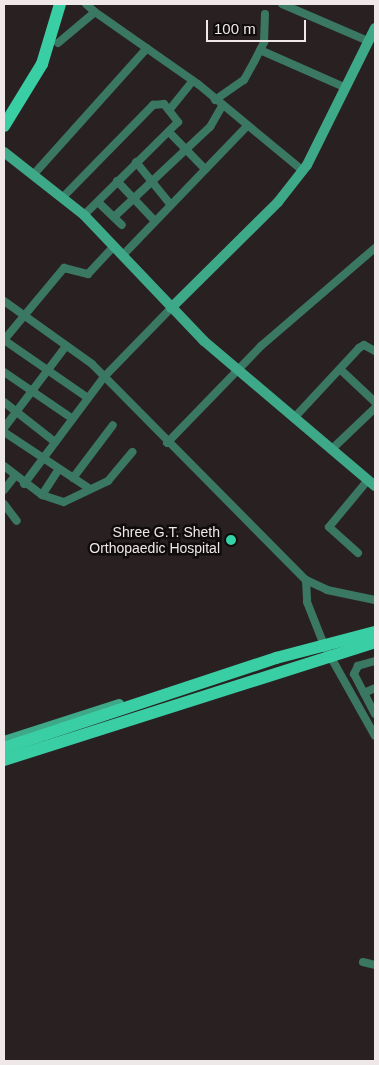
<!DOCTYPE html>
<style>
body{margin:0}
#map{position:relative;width:379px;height:1065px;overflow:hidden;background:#292121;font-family:Arial,sans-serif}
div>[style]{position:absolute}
.street>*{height:8px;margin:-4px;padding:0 4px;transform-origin:4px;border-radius:4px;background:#3b7864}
.secondary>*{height:10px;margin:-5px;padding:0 5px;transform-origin:5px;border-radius:5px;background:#3ea988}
.primary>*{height:12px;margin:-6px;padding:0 6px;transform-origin:6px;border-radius:6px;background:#3acea4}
.dots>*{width:14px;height:14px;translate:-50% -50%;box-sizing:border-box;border:2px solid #0f0c0b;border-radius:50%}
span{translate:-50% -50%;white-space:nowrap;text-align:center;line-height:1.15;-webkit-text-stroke:5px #0f0c0b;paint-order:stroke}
.poi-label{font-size:14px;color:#eee8e8}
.right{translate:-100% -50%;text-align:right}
.frame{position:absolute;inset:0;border:5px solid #eee8e8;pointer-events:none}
.scale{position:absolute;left:206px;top:20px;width:100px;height:22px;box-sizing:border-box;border:2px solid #eee8e8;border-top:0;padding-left:6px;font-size:15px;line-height:18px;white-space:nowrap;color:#eee8e8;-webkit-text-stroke:4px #0f0c0b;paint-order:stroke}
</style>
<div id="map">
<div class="street">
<i style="left:86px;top:4px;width:12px;rotate:42deg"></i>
<i style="left:282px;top:4px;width:94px;rotate:23.3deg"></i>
<i style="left:58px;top:43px;width:48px;rotate:-40deg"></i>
<i style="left:95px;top:12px;width:126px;rotate:35deg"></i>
<i style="left:198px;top:84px;width:136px;rotate:39.6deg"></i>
<i style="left:260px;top:50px;width:94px;rotate:23.8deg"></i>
<i style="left:215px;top:100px;width:35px;rotate:-35deg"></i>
<i style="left:244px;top:80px;width:21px;rotate:-61deg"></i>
<i style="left:254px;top:62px;width:22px;rotate:-63deg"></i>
<i style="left:264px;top:42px;width:28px;rotate:-88deg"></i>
<i style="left:170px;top:109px;width:36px;rotate:-51deg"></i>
<i style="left:169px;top:132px;width:52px;rotate:45.8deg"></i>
<i style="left:136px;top:162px;width:55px;rotate:50.9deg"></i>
<i style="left:34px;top:174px;width:169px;rotate:-48.1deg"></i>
<i style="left:117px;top:181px;width:54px;rotate:46.5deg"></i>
<i style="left:63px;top:197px;width:129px;rotate:-45.6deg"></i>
<i style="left:153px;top:105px;width:11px;rotate:-5deg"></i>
<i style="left:164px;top:104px;width:23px;rotate:52deg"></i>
<i style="left:178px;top:122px;width:132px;rotate:135.3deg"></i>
<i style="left:98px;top:202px;width:33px;rotate:44deg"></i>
<i style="left:114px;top:217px;width:132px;rotate:-43.2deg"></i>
<i style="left:210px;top:127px;width:24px;rotate:-60deg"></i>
<i style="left:123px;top:255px;width:179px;rotate:-46.1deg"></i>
<i style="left:4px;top:301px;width:108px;rotate:35.6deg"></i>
<i style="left:92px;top:364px;width:304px;rotate:45.3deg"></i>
<i style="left:306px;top:580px;width:23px;rotate:25deg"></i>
<i style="left:327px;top:590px;width:49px;rotate:11.8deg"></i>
<i style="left:4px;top:340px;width:94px;rotate:-50.2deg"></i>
<i style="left:64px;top:268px;width:25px;rotate:14deg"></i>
<i style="left:88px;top:274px;width:38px;rotate:-47deg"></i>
<i style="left:4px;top:340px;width:102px;rotate:34.6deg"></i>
<i style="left:341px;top:370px;width:47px;rotate:43.3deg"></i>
<i style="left:4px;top:372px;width:83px;rotate:34.3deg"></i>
<i style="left:4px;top:402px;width:65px;rotate:38.1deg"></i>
<i style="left:294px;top:418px;width:96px;rotate:-47.1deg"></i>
<i style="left:359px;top:348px;width:6px;rotate:-31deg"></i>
<i style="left:364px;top:345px;width:13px;rotate:29deg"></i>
<i style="left:4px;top:428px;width:103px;rotate:-52.9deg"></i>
<i style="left:4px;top:432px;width:103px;rotate:33.5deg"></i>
<i style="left:167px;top:443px;width:135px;rotate:-45.9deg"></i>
<i style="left:261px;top:346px;width:150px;rotate:-40.7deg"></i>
<i style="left:331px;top:450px;width:61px;rotate:-43.7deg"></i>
<i style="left:4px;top:466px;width:48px;rotate:37.3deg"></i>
<i style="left:42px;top:495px;width:23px;rotate:18deg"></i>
<i style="left:64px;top:502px;width:49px;rotate:-25.5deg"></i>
<i style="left:108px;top:481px;width:38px;rotate:-50deg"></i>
<i style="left:73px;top:478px;width:66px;rotate:-53deg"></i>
<i style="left:24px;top:484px;width:134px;rotate:-53.2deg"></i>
<i style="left:104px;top:377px;width:96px;rotate:-45.8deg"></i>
<i style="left:4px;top:490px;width:18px;rotate:-52deg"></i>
<i style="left:42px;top:495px;width:31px;rotate:-57deg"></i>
<i style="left:4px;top:504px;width:21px;rotate:53deg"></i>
<i style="left:358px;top:553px;width:39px;rotate:-138deg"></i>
<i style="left:329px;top:527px;width:61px;rotate:-50.3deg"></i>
<i style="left:306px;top:580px;width:22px;rotate:87deg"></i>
<i style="left:307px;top:602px;width:46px;rotate:68.4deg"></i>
<i style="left:324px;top:645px;width:104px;rotate:60.7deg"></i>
<i style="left:375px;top:661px;width:18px;rotate:164deg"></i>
<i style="left:358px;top:666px;width:9px;rotate:117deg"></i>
<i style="left:354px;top:674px;width:45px;rotate:62.3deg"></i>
<i style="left:364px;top:693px;width:12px;rotate:-24deg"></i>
<i style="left:363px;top:962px;width:12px;rotate:14deg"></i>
</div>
<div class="secondary">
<i style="left:4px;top:152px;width:102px;rotate:38.2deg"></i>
<i style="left:84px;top:215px;width:174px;rotate:46.4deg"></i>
<i style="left:204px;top:341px;width:224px;rotate:40.3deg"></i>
<i style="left:171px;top:308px;width:151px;rotate:-44.7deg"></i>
<i style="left:278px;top:202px;width:47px;rotate:-51.9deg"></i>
<i style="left:307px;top:165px;width:153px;rotate:-63.6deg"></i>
<i style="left:4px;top:741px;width:121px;rotate:-17.8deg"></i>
</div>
<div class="primary">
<i style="left:4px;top:126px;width:73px;rotate:-58.5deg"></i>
<i style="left:42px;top:64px;width:63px;rotate:-73.3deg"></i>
<i style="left:4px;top:748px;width:287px;rotate:-18.3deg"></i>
<i style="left:276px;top:658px;width:102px;rotate:-14.7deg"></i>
<i style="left:4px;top:760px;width:389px;rotate:-17.6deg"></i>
</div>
<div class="dots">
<i style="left:231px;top:540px;background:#33d4a8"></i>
</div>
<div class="poi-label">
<span class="right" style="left:220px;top:540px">Shree G.T. Sheth<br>Orthopaedic Hospital</span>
</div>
<div class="frame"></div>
<div class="scale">100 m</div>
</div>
